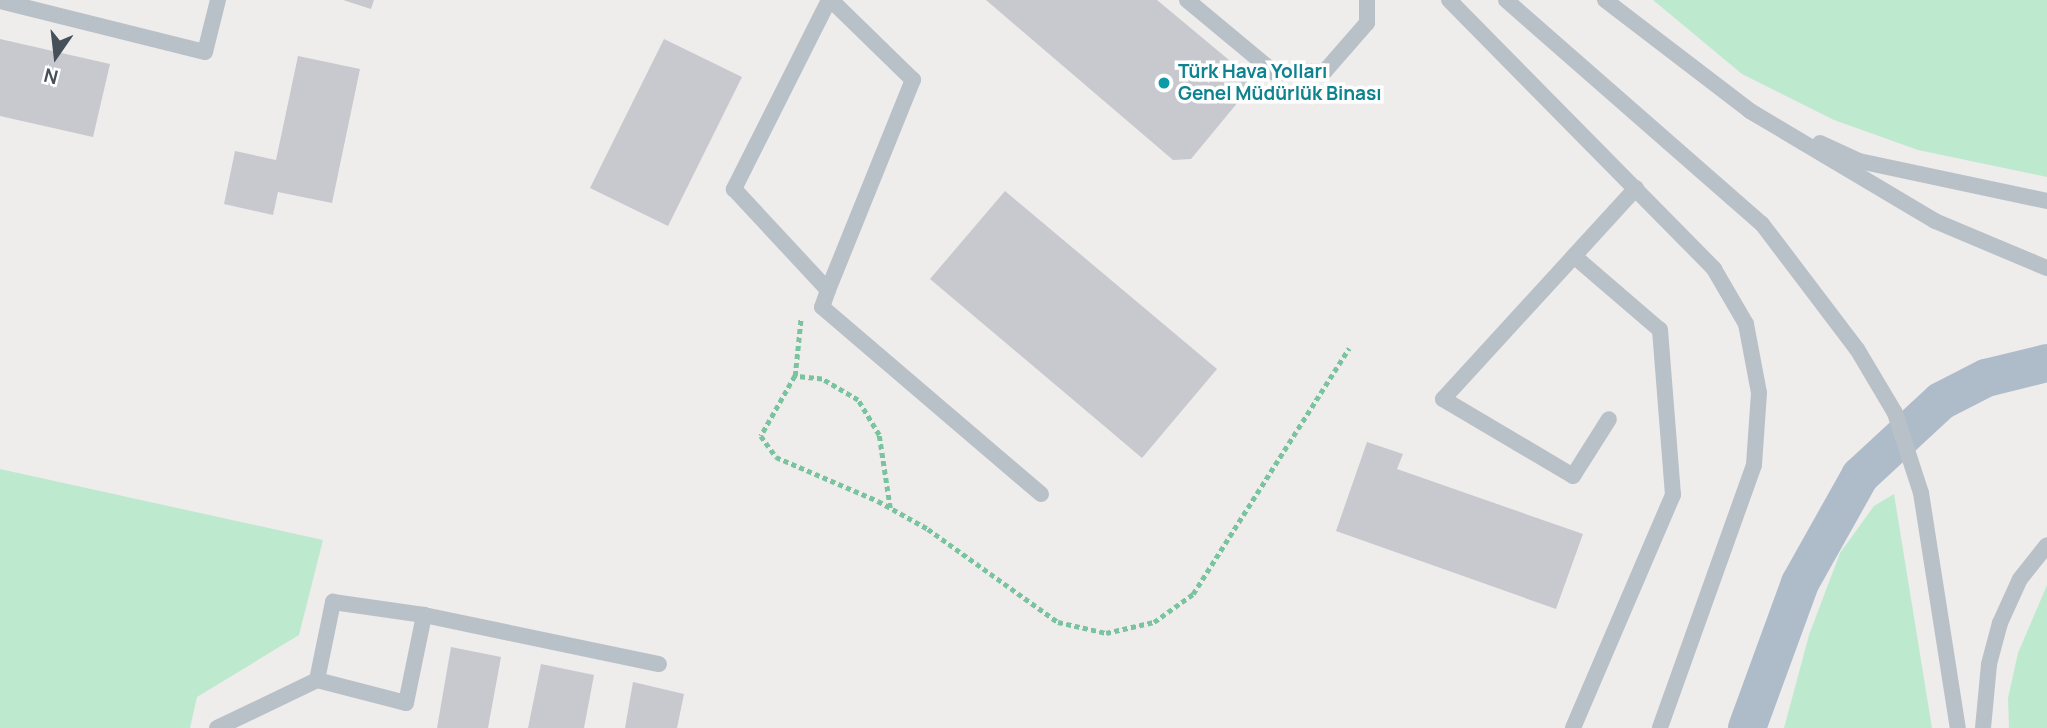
<!DOCTYPE html>
<meta charset="utf-8">
<style>
body{margin:0}
#map{position:relative;width:2047px;height:728px;overflow:hidden;background:#efecec;font-family:Manrope,sans-serif}
div>[style]{position:absolute}
.green>*{inset:0;background:#bdeace}
.building>*{inset:0;background:#c7c9cf}
.path>*{height:4.5px;margin-top:-2.25px;transform-origin:0;background:repeating-linear-gradient(90deg,#79c49e 0 5px,transparent 0 8.5px)}
.service>*{height:16px;margin:-8px;padding:0 8px;transform-origin:8px;border-radius:8px;background:#b9c1c8}
.primary>*{height:38px;margin:-19px;padding:0 19px;transform-origin:19px;border-radius:19px;background:#aebcc9}
.service-bridge>*{height:16px;margin:-8px;padding:0 8px;transform-origin:8px;border-radius:8px;background:#b9c1c8}
.dots>*{width:19px;height:19px;translate:-50% -50%;box-sizing:border-box;border:4px solid #fff;border-radius:50%}
span{translate:-50% -50%;white-space:nowrap;text-align:center;line-height:1.15;-webkit-text-stroke:7px #fff;paint-order:stroke}
.culture-label{font-size:19px;color:#0d838f;font-weight:700}
.left{translate:0 -50%;text-align:left}
.north{position:absolute;left:21px;top:21px;width:70px;height:70px;-webkit-text-stroke:5px #fff;paint-order:stroke;rotate:194deg;font-size:19px;font-weight:700;line-height:28px;text-align:center;color:#465058}
.north::after{content:'';display:block;margin:auto;width:24px;height:32px;background:#465058;clip-path:polygon(50% 0,100% 100%,50% 72%,0 100%)}
</style>
<div id="map">
<div class="green">
<i style="clip-path:polygon(1653px 0,2047px 0,2047px 177px,1918px 150px,1834px 120px,1742px 74px)"></i>
<i style="clip-path:polygon(0 469px,323px 540px,299px 635px,197px 697px,190px 728px,0 728px)"></i>
<i style="clip-path:polygon(1894px 494px,1932px 728px,1784px 728px,1809px 635px,1840px 553px,1874px 506px)"></i>
<i style="clip-path:polygon(2047px 585px,2047px 728px,2009px 728px,2008px 698px,2018px 653px)"></i>
</div>
<div class="building">
<i style="clip-path:polygon(343px 0,374px 0,371px 9px)"></i>
<i style="clip-path:polygon(986px 0,1157px 0,1247px 75px,1248px 90px,1191px 159px,1173px 160px)"></i>
<i style="clip-path:polygon(0 39px,110px 64px,93px 137px,0 116px)"></i>
<i style="clip-path:polygon(664px 39px,742px 77px,668px 226px,590px 188px)"></i>
<i style="clip-path:polygon(298px 56px,360px 69px,332px 203px,278px 192px,273px 215px,224px 204px,235px 151px,276px 160px)"></i>
<i style="clip-path:polygon(1005px 191px,1217px 369px,1142px 458px,930px 279px)"></i>
<i style="clip-path:polygon(1367px 442px,1403px 454px,1397px 469px,1583px 534px,1556px 609px,1336px 531px)"></i>
<i style="clip-path:polygon(451px 647px,501px 657px,488px 728px,437px 728px)"></i>
<i style="clip-path:polygon(541px 664px,594px 675px,584px 728px,528px 728px)"></i>
<i style="clip-path:polygon(633px 682px,684px 694px,677px 728px,625px 728px)"></i>
</div>
<div class="path">
<i style="left:795px;top:376px;width:59px;rotate:-84.2deg"></i>
<i style="left:890px;top:508px;width:74px;rotate:-98.6deg"></i>
<i style="left:879px;top:435px;width:41px;rotate:-121deg"></i>
<i style="left:858px;top:400px;width:42px;rotate:-149.7deg"></i>
<i style="left:822px;top:379px;width:27px;rotate:-174deg"></i>
<i style="left:795px;top:376px;width:69px;rotate:119.5deg"></i>
<i style="left:761px;top:436px;width:26px;rotate:54deg"></i>
<i style="left:776px;top:457px;width:111px;rotate:23.3deg"></i>
<i style="left:878px;top:501px;width:57px;rotate:29.2deg"></i>
<i style="left:928px;top:529px;width:160px;rotate:35.6deg"></i>
<i style="left:1058px;top:622px;width:49px;rotate:12.9deg"></i>
<i style="left:1106px;top:633px;width:49px;rotate:-12.9deg"></i>
<i style="left:1154px;top:622px;width:48px;rotate:-35.7deg"></i>
<i style="left:1193px;top:594px;width:291px;rotate:-57.6deg"></i>
</div>
<div class="service">
<i style="left:829px;top:0;width:212px;rotate:116.7deg"></i>
<i style="left:734px;top:189px;width:138px;rotate:47.1deg"></i>
<i style="left:828px;top:290px;width:18px;rotate:109deg"></i>
<i style="left:822px;top:307px;width:288px;rotate:40.5deg"></i>
<i style="left:1187px;top:0;width:114px;rotate:39.7deg"></i>
<i style="left:1275px;top:73px;width:50px;rotate:-2.3deg"></i>
<i style="left:1325px;top:71px;width:64px;rotate:-48.8deg"></i>
<i style="left:1367px;top:23px;width:23px;rotate:-90deg"></i>
<i style="left:1449px;top:0;width:378px;rotate:45.4deg"></i>
<i style="left:1714px;top:269px;width:64px;rotate:59.8deg"></i>
<i style="left:1746px;top:324px;width:70px;rotate:79.3deg"></i>
<i style="left:1759px;top:393px;width:72px;rotate:94deg"></i>
<i style="left:1754px;top:465px;width:279px;rotate:109.7deg"></i>
<i style="left:1506px;top:0;width:340px;rotate:41.2deg"></i>
<i style="left:1762px;top:224px;width:157px;rotate:52.8deg"></i>
<i style="left:1605px;top:0;width:183px;rotate:37.4deg"></i>
<i style="left:1750px;top:111px;width:215px;rotate:30.7deg"></i>
<i style="left:1935px;top:221px;width:121px;rotate:22.8deg"></i>
<i style="left:0;top:1px;width:211px;rotate:14deg"></i>
<i style="left:205px;top:52px;width:54px;rotate:-76deg"></i>
<i style="left:1820px;top:143px;width:43px;rotate:24.8deg"></i>
<i style="left:1859px;top:161px;width:192px;rotate:12deg"></i>
<i style="left:1574px;top:256px;width:194px;rotate:132.5deg"></i>
<i style="left:1443px;top:399px;width:151px;rotate:30.6deg"></i>
<i style="left:1573px;top:476px;width:67px;rotate:-57.7deg"></i>
<i style="left:828px;top:290px;width:227px;rotate:-68deg"></i>
<i style="left:913px;top:80px;width:115px;rotate:-135.7deg"></i>
<i style="left:1921px;top:493px;width:238px;rotate:81.1deg"></i>
<i style="left:317px;top:680px;width:92px;rotate:14.5deg"></i>
<i style="left:406px;top:703px;width:90px;rotate:-78.4deg"></i>
<i style="left:217px;top:728px;width:111px;rotate:-25.6deg"></i>
<i style="left:317px;top:680px;width:80px;rotate:-78.4deg"></i>
<i style="left:333px;top:602px;width:92px;rotate:8.1deg"></i>
<i style="left:424px;top:615px;width:240px;rotate:11.8deg"></i>
<i style="left:1573px;top:728px;width:254px;rotate:-66.8deg"></i>
<i style="left:1673px;top:495px;width:166px;rotate:-94.5deg"></i>
<i style="left:1660px;top:330px;width:113px;rotate:-139.3deg"></i>
<i style="left:1574px;top:256px;width:92px;rotate:-47.6deg"></i>
<i style="left:1983px;top:728px;width:64px;rotate:-84.6deg"></i>
<i style="left:1989px;top:664px;width:42px;rotate:-75deg"></i>
<i style="left:2000px;top:623px;width:48px;rotate:-65.6deg"></i>
<i style="left:2020px;top:579px;width:43px;rotate:-51.5deg"></i>
</div>
<div class="primary">
<i style="left:1747px;top:728px;width:154px;rotate:-69.9deg"></i>
<i style="left:1800px;top:583px;width:123px;rotate:-60.7deg"></i>
<i style="left:1860px;top:476px;width:110px;rotate:-42.8deg"></i>
<i style="left:1941px;top:401px;width:51px;rotate:-27.1deg"></i>
<i style="left:1986px;top:378px;width:63px;rotate:-13.8deg"></i>
</div>
<div class="service-bridge">
<i style="left:1857px;top:349px;width:74px;rotate:59.3deg"></i>
<i style="left:1895px;top:413px;width:84px;rotate:72deg"></i>
</div>
<div class="dots">
<i style="left:1164px;top:83px;background:#0f9aa8"></i>
</div>
<div class="culture-label">
<span class="left" style="left:1178px;top:83px">Türk Hava Yolları<br>Genel Müdürlük Binası</span>
</div>
<div class="north">N</div>
</div>
